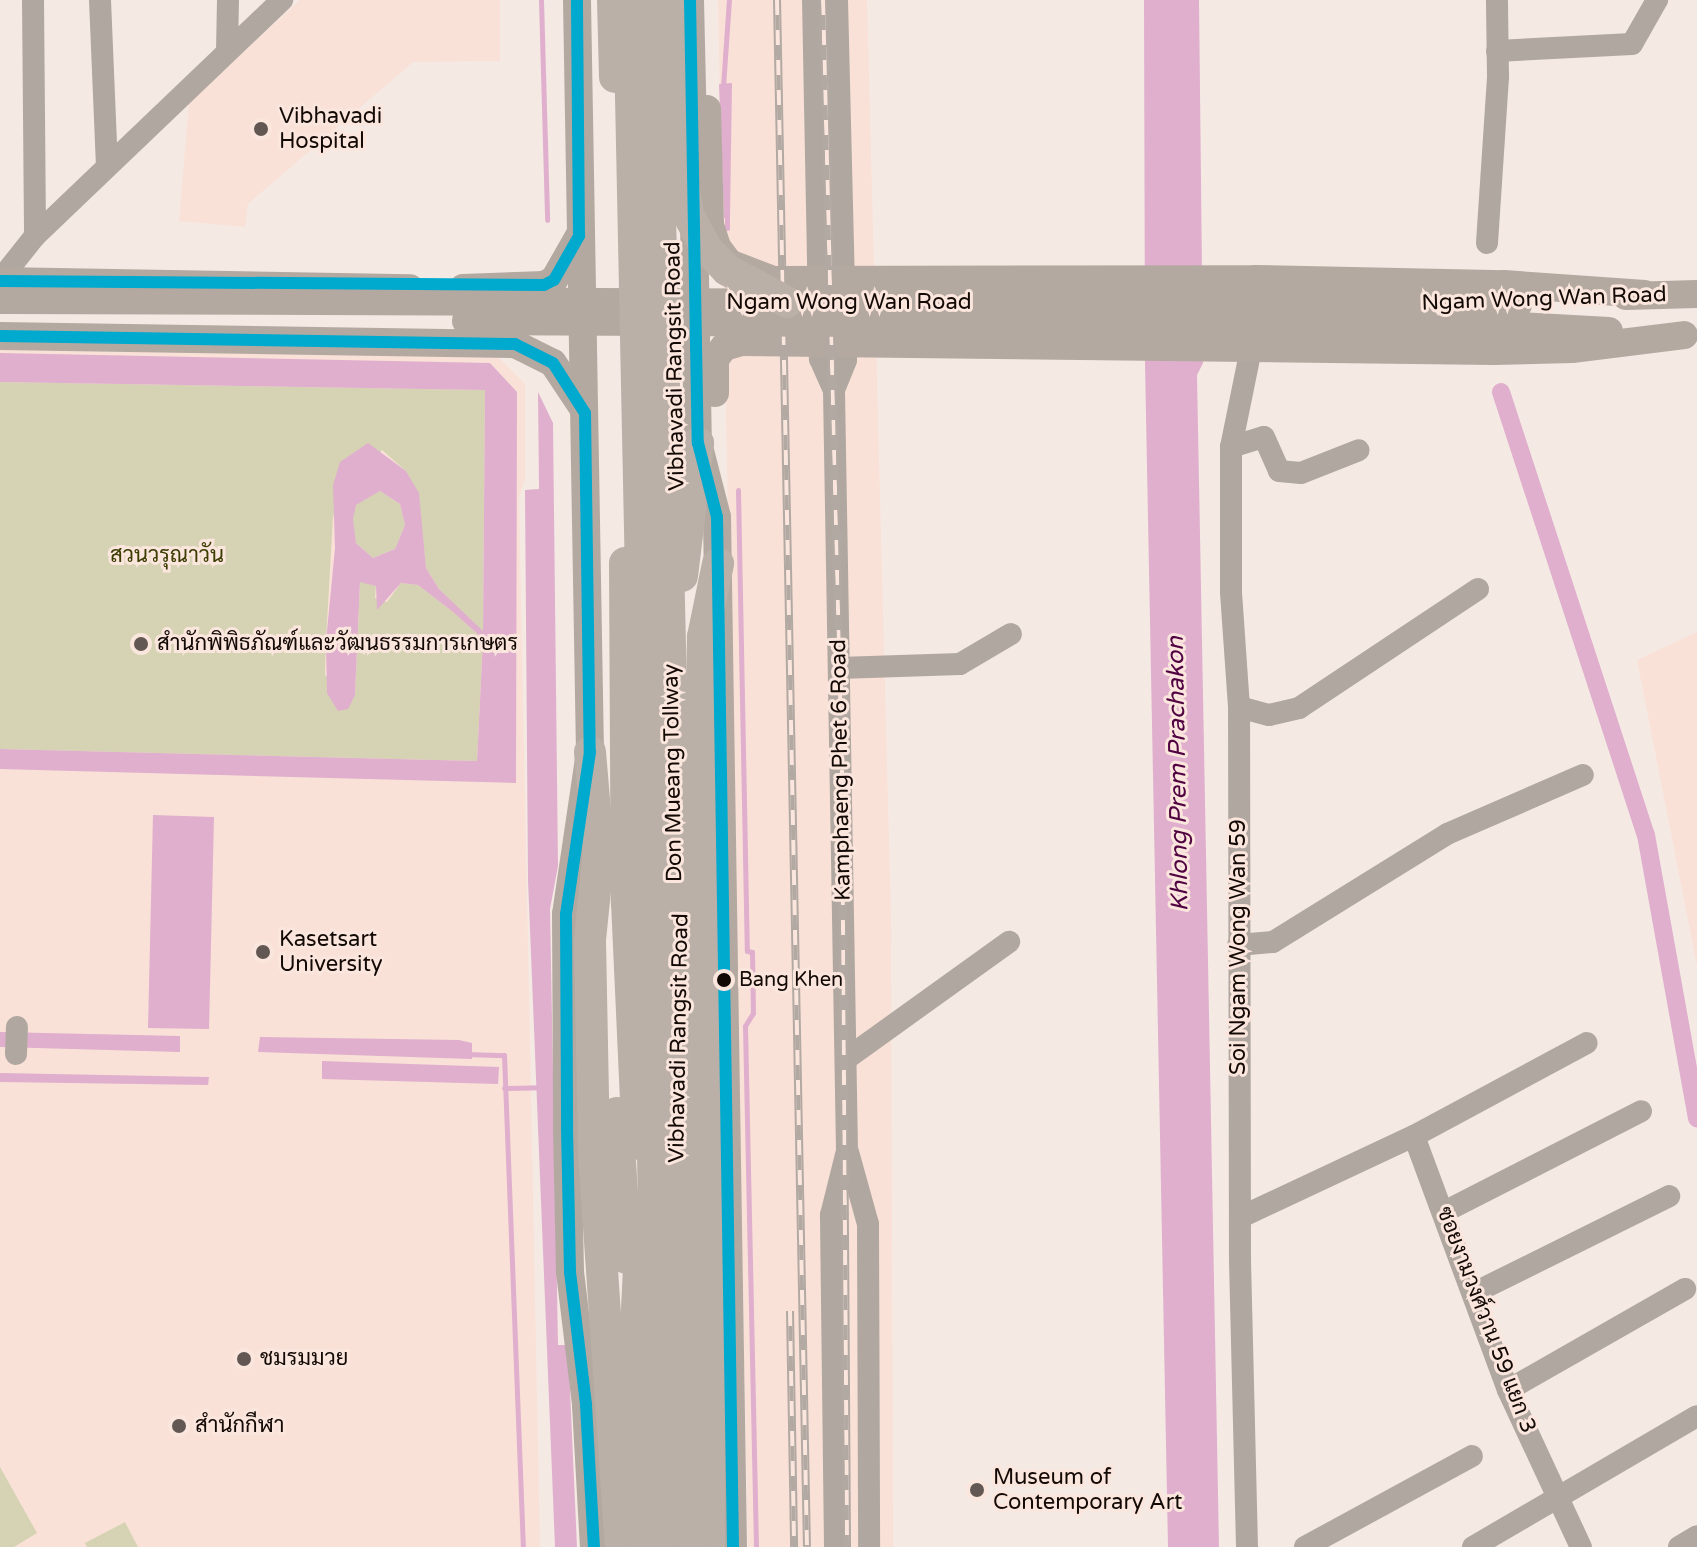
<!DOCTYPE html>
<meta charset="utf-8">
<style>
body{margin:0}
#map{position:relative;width:1697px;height:1547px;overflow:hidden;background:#f5e9e4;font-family:"Varela Round",Sarabun,sans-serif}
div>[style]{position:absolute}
.built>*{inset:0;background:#f9e1d7}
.green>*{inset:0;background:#d6d3b4}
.water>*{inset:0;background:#dfafcd}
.stream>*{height:5px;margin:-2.5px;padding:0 2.5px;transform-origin:2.5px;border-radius:2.5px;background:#dfafcd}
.canal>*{height:18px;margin:-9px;padding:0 9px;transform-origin:9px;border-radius:9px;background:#dfafcd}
.minor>*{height:22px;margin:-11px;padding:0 11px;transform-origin:11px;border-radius:11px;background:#b0a8a0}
.major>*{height:28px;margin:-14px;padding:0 14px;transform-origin:14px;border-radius:14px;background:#b4a9a0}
.highway>*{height:32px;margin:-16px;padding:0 16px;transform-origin:16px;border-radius:16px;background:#bab0a8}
.rail>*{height:8px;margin-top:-4px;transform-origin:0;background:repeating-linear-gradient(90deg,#fbe6de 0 15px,#b2a9a3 0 30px);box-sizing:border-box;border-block:2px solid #b2a9a3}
.major-bridge>*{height:28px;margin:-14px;padding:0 14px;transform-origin:14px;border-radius:14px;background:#b4a9a0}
.highway-bridge>*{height:32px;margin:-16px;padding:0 16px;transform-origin:16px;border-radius:16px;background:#bab0a8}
.bus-1>*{height:12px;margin:-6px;padding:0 6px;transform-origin:6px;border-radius:6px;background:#00a9ce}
.dots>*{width:22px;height:22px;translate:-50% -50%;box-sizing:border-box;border:4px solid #fbe6de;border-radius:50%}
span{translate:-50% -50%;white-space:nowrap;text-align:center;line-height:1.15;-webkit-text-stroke:6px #fbe6de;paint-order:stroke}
.bus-label{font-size:20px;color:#130905}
.left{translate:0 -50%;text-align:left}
.poi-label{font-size:22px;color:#130905}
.street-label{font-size:22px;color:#130905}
.park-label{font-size:22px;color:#3b3d02}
.water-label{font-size:24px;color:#500241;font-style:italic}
</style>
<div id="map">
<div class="built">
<i style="clip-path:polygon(300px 0,500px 0,500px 61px,413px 62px,248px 204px,245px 227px,179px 221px,189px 102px)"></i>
<i style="clip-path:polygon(718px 0,867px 0,891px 916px,893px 1547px,748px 1547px)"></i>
<i style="clip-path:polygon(0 350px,497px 356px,525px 384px,525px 478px,519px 498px,540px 1547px,0 1547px)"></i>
<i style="clip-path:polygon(1697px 632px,1697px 966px,1637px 660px)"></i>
</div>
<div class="green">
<i style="clip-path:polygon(0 382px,485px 390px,483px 632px,439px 589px,426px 568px,418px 493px,406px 471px,382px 450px,333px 516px,326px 641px,325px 675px,355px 695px,360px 582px,367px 580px,376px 586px,375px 598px,387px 602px,401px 583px,418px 585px,453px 612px,483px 639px,477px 761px,0 749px)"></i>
<i style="clip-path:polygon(380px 491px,400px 504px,405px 525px,395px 549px,373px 558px,356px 543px,352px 519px,355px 505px)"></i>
<i style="clip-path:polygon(0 1467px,37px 1533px,14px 1547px,0 1547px)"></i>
<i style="clip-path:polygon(125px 1522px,138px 1547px,87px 1547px,85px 1543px)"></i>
</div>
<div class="water">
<i style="clip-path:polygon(1144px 0,1199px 0,1203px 363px,1197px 375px,1219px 1547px,1168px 1547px,1145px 364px)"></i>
<i style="clip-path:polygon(732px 83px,730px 217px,724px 218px,719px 84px)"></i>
<i style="clip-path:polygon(evenodd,0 353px,490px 363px,517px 392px,516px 783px,0 769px,0 749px,477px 761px,483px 639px,453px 612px,418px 585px,401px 583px,377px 610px,376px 586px,360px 582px,355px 695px,348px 709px,338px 711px,327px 693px,326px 641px,335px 548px,333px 485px,340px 462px,368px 443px,406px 471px,419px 493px,426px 568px,439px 589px,483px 631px,485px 390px,0 382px,0 353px,380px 491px,400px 504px,405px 525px,395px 549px,373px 558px,356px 543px,353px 519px,356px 505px,380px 491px)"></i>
<i style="clip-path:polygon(538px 392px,553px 423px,558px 866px,550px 909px,558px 1345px,568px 1345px,577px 1547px,555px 1547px,528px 880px,525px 490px,539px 489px)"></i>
<i style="clip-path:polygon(153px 815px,214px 817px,209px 1029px,148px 1028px)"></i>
<i style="clip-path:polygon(0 1032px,180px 1036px,180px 1052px,0 1047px)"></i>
<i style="clip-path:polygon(260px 1037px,459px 1040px,472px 1043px,472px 1059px,258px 1052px)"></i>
<i style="clip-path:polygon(322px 1061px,499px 1067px,498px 1084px,322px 1079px)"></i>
<i style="clip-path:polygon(0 1073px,209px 1077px,208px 1085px,0 1082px)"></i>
</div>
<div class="stream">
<i style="left:541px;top:0;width:220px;rotate:88.4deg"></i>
<i style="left:723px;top:87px;width:87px;rotate:-86.1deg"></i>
<i style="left:727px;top:213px;width:15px;rotate:90deg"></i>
<i style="left:738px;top:490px;width:461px;rotate:88.9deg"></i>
<i style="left:747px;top:951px;width:5px;rotate:11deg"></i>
<i style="left:752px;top:952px;width:61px;rotate:89.1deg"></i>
<i style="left:753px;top:1013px;width:15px;rotate:122deg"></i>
<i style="left:745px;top:1026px;width:521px;rotate:88.79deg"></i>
<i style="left:466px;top:1054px;width:38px;rotate:2deg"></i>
<i style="left:504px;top:1055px;width:492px;rotate:87.8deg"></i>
<i style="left:504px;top:1088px;width:39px;rotate:-1deg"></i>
</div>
<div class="canal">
<i style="left:1501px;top:392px;width:466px;rotate:71.9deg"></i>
<i style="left:1646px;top:835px;width:288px;rotate:79.8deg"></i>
</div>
<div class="minor">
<i style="left:33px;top:0;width:236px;rotate:89.5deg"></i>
<i style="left:100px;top:0;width:166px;rotate:87.6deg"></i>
<i style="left:813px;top:0;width:359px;rotate:88.9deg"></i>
<i style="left:820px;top:359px;width:34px;rotate:66deg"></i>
<i style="left:837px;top:0;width:294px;rotate:88.6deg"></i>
<i style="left:227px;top:51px;width:51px;rotate:-88.9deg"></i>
<i style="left:1497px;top:51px;width:135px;rotate:-3deg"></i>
<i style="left:1632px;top:44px;width:51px;rotate:-60.4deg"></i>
<i style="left:1487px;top:243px;width:167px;rotate:-86.2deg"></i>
<i style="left:1498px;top:76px;width:76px;rotate:-90.8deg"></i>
<i style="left:0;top:280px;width:56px;rotate:-51.5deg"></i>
<i style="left:35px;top:236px;width:342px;rotate:-43.7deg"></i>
<i style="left:1231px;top:447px;width:34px;rotate:-17deg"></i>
<i style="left:1264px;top:437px;width:37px;rotate:66deg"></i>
<i style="left:1279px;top:471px;width:22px;rotate:5deg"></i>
<i style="left:1301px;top:473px;width:62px;rotate:-21.6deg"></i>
<i style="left:839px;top:668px;width:121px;rotate:-1.9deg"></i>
<i style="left:960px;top:664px;width:59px;rotate:-30.5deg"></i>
<i style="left:1239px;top:707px;width:31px;rotate:15deg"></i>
<i style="left:1269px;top:715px;width:31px;rotate:-13deg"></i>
<i style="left:1299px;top:708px;width:215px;rotate:-33.6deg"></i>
<i style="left:1238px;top:945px;width:35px;rotate:-5deg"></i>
<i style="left:1273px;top:942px;width:205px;rotate:-31.8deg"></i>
<i style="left:1447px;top:834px;width:148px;rotate:-23.5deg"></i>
<i style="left:16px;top:1054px;width:27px;rotate:-88deg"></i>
<i style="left:846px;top:1059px;width:201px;rotate:-35.7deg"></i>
<i style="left:1414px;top:1136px;width:271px;rotate:69.7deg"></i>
<i style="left:1508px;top:1390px;width:173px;rotate:65.1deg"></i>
<i style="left:848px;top:1152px;width:75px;rotate:74.5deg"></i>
<i style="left:868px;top:1224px;width:323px;rotate:89.8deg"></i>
<i style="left:1446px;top:1211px;width:219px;rotate:-27.1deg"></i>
<i style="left:1243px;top:1216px;width:189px;rotate:-25.1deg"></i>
<i style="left:1414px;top:1136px;width:196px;rotate:-28.3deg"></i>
<i style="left:1474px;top:1293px;width:218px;rotate:-26.4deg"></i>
<i style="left:1508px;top:1390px;width:204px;rotate:-29.7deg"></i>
<i style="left:835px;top:1547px;width:332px;rotate:-90.7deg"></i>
<i style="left:831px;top:1215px;width:66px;rotate:-76deg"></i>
<i style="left:847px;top:1151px;width:761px;rotate:-90.98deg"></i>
<i style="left:834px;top:390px;width:32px;rotate:-68deg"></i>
<i style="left:846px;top:360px;width:31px;rotate:-92deg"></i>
<i style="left:1247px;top:1547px;width:287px;rotate:-91.4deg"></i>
<i style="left:1240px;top:1260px;width:553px;rotate:-90.1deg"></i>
<i style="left:1239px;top:707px;width:115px;rotate:-94deg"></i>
<i style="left:1231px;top:592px;width:145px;rotate:-90deg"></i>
<i style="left:1231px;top:447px;width:100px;rotate:-78.5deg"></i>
<i style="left:1305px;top:1547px;width:190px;rotate:-28.6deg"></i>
<i style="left:1473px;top:1547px;width:259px;rotate:-30.3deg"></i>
<i style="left:1679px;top:1547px;width:21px;rotate:-31deg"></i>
</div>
<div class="major">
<i style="left:577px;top:0;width:752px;rotate:89.01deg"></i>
<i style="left:590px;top:752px;width:164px;rotate:98.4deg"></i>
<i style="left:566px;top:914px;width:214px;rotate:89.7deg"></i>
<i style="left:567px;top:1128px;width:144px;rotate:88.8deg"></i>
<i style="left:570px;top:1272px;width:134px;rotate:83.1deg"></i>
<i style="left:586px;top:1405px;width:142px;rotate:86.8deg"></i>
<i style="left:690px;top:0;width:135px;rotate:88.7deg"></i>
<i style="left:707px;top:109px;width:116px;rotate:88.5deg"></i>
<i style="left:710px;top:225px;width:23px;rotate:72deg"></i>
<i style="left:717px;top:247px;width:20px;rotate:53deg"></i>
<i style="left:729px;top:263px;width:47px;rotate:21.1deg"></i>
<i style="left:773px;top:280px;width:482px;rotate:-0.1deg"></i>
<i style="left:1255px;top:279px;width:249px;rotate:1.2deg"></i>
<i style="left:1504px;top:284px;width:141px;rotate:4.1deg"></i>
<i style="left:694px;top:221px;width:222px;rotate:89deg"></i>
<i style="left:698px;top:443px;width:76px;rotate:75.6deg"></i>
<i style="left:717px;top:517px;width:1030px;rotate:89.11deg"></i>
<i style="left:0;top:281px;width:410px;rotate:1deg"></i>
<i style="left:463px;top:288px;width:81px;rotate:-2.1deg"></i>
<i style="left:544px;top:285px;width:11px;rotate:-27deg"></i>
<i style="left:554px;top:280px;width:51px;rotate:-60.4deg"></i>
<i style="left:1626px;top:296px;width:71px;rotate:-1.6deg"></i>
<i style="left:1518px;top:326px;width:91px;rotate:3.1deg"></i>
<i style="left:0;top:336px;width:515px;rotate:0.89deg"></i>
<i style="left:515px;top:344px;width:42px;rotate:26.6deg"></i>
<i style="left:553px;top:363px;width:54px;rotate:56.3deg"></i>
<i style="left:715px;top:393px;width:34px;rotate:-90deg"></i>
<i style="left:715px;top:359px;width:15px;rotate:-53deg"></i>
<i style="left:724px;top:347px;width:18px;rotate:-16deg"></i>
<i style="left:741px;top:342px;width:753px;rotate:0.68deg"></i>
<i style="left:1494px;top:351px;width:78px;rotate:-1.5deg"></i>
<i style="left:1572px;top:349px;width:113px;rotate:-7.1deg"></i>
</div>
<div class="highway">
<i style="left:613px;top:0;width:77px;rotate:88.5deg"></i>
<i style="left:672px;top:0;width:150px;rotate:87.7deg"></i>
<i style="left:625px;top:563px;width:339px;rotate:89.7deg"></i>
<i style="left:627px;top:902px;width:242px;rotate:87.4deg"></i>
<i style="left:682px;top:576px;width:134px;rotate:-83.1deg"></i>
<i style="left:590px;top:752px;width:119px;rotate:85.2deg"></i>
<i style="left:599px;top:851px;width:89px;rotate:95.8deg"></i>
<i style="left:590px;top:940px;width:213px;rotate:88.9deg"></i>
<i style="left:594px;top:1153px;width:395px;rotate:86.1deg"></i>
<i style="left:617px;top:1113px;width:145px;rotate:86.4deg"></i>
<i style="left:641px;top:1227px;width:101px;rotate:92.8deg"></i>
<i style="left:636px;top:1328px;width:219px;rotate:88.4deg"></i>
<i style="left:709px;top:1547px;width:567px;rotate:-90deg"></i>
<i style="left:709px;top:980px;width:174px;rotate:-93deg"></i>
<i style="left:700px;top:806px;width:169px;rotate:-89deg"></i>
<i style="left:703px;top:637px;width:75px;rotate:-78.4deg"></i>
</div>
<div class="rail">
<i style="left:777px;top:0;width:1547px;rotate:88.89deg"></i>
<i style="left:823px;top:0;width:770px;rotate:88.59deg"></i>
<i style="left:842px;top:770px;width:777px;rotate:89.63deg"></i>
<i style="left:790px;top:1311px;width:236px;rotate:89deg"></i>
</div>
<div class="major-bridge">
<i style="left:0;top:300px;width:1518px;rotate:0.19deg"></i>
<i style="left:466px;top:321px;width:1052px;rotate:0.27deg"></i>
</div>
<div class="highway-bridge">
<i style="left:629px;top:0;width:1547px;rotate:88.81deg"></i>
<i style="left:655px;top:0;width:1547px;rotate:88.67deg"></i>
<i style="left:678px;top:154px;width:61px;rotate:80.5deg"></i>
<i style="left:688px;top:214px;width:40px;rotate:62deg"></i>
<i style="left:707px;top:249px;width:29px;rotate:46deg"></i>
<i style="left:727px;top:270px;width:68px;rotate:28.1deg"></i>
</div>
<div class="bus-1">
<i style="left:690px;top:0;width:443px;rotate:89deg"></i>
<i style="left:698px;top:443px;width:76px;rotate:75.6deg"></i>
<i style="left:717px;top:517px;width:1030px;rotate:89.11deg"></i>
<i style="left:0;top:281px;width:544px;rotate:0.42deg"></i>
<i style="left:544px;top:285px;width:11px;rotate:-27deg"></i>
<i style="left:554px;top:280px;width:51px;rotate:-60.4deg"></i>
<i style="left:579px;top:236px;width:236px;rotate:-90.5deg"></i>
<i style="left:0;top:336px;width:515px;rotate:0.89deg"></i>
<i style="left:515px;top:344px;width:42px;rotate:26.6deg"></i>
<i style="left:553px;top:363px;width:59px;rotate:57.4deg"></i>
<i style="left:585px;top:413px;width:339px;rotate:89.2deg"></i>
<i style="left:590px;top:752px;width:164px;rotate:98.4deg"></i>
<i style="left:566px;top:914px;width:214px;rotate:89.7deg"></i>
<i style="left:567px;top:1128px;width:144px;rotate:88.8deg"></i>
<i style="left:570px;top:1272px;width:134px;rotate:83.1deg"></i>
<i style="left:586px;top:1405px;width:142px;rotate:86.8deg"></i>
</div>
<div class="dots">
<i style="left:261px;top:129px;background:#625753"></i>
<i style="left:141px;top:644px;background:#625753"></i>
<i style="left:263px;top:952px;background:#625753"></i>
<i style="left:724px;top:980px;background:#130905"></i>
<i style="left:244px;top:1359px;background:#625753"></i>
<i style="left:179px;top:1426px;background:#625753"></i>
<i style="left:977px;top:1490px;background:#625753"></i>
</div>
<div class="bus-label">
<span class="left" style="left:739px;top:980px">Bang Khen</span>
</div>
<div class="poi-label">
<span class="left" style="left:279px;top:129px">Vibhavadi<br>Hospital</span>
<span class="left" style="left:157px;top:644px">สำนักพิพิธภัณฑ์และวัฒนธรรมการเกษตร</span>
<span class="left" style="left:279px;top:952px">Kasetsart<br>University</span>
<span class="left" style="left:260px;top:1359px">ชมรมมวย</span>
<span class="left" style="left:195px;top:1426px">สำนักกีฬา</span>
<span class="left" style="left:993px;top:1490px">Museum of<br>Contemporary Art</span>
</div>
<div class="street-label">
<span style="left:1544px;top:299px;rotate:-2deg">Ngam Wong Wan Road</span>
<span style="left:849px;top:303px">Ngam Wong Wan Road</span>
<span style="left:675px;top:366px;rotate:-91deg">Vibhavadi Rangsit Road</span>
<span style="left:841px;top:770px;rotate:-91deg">Kamphaeng Phet 6 Road</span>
<span style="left:673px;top:773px;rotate:-91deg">Don Mueang Tollway</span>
<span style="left:1239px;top:947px;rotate:-90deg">Soi Ngam Wong Wan 59</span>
<span style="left:679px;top:1038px;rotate:-89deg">Vibhavadi Rangsit Road</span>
<span style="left:1486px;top:1320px;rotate:69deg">ซอยงามวงศ์วาน 59 แยก 3</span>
</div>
<div class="park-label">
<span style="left:167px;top:556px">สวนวรุณาวัน</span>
</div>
<div class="water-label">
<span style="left:1178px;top:774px;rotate:-91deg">Khlong Prem Prachakon</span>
</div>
</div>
